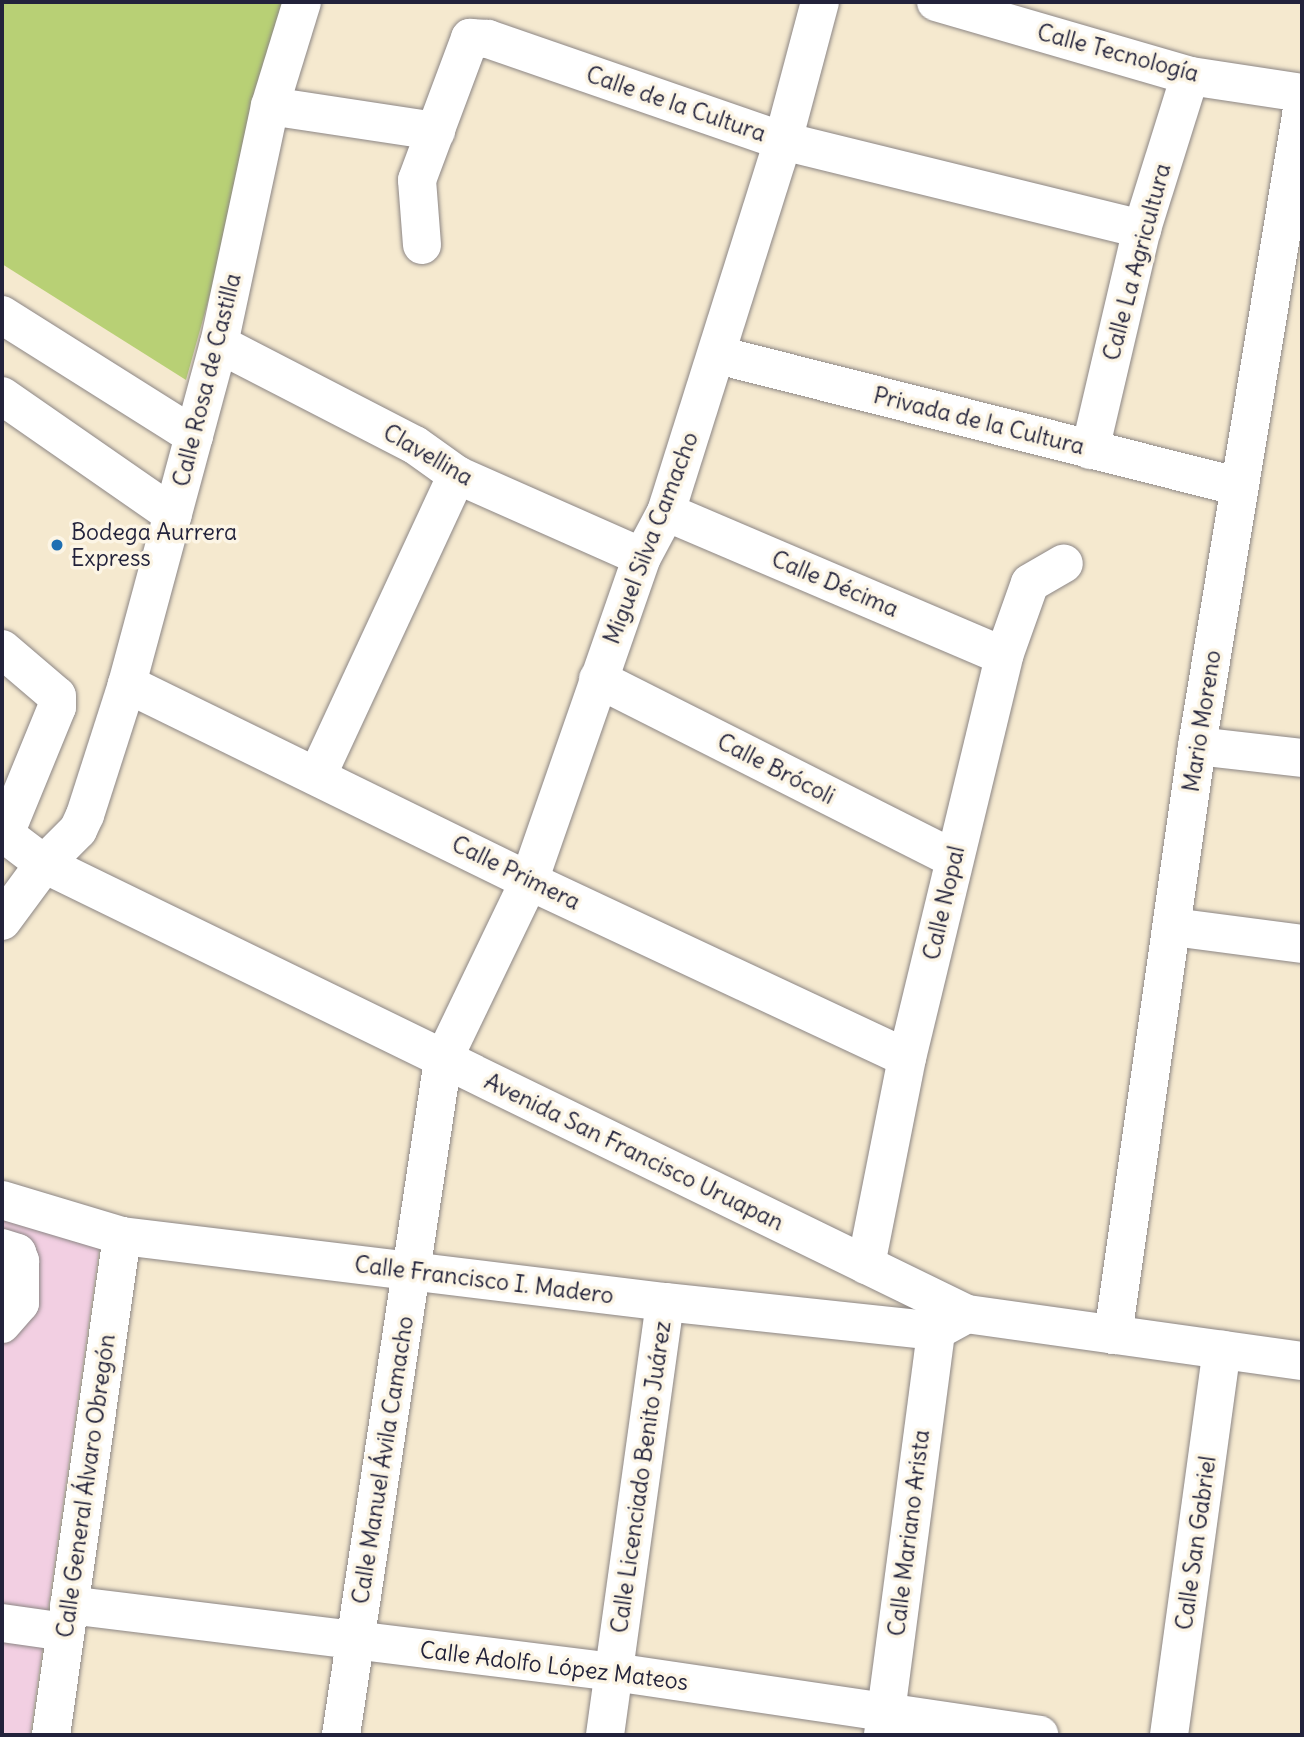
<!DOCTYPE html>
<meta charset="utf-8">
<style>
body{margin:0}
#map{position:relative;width:1304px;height:1737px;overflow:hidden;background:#f5e9cf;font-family:Delius,sans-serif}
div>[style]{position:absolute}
.built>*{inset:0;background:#f2cfe2}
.green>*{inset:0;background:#b8d075}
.roads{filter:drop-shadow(0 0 2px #8c8685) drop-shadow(0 0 2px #8c8685)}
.minor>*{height:38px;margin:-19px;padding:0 19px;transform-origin:19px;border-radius:19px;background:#fff}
.dots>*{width:19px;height:19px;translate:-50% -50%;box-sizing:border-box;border:4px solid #fcf5e5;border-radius:50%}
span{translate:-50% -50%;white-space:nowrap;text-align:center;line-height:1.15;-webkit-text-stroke:7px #fcf5e5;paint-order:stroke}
.street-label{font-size:23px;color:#22223b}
.poi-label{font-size:23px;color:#22223b}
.left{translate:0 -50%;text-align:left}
.frame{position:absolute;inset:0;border:4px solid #22223b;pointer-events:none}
</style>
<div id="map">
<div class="built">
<i style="clip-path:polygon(2px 1217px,100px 1243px,30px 1735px,2px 1735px)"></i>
</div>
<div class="green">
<i style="clip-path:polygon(2px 2px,292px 2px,186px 380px,2px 264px)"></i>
</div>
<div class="roads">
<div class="minor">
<i style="left:936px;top:2px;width:265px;rotate:16.2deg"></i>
<i style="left:1190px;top:76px;width:113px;rotate:8.6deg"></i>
<i style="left:270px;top:106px;width:168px;rotate:8.6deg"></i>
<i style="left:422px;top:245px;width:65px;rotate:-94.4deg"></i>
<i style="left:417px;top:180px;width:152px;rotate:-69.5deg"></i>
<i style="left:470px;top:38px;width:18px;rotate:3deg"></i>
<i style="left:488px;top:39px;width:312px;rotate:19.1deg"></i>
<i style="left:783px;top:141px;width:370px;rotate:13.8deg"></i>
<i style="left:2px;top:315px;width:227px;rotate:32.2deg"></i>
<i style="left:219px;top:344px;width:220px;rotate:27.3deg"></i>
<i style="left:415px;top:445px;width:52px;rotate:35.5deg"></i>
<i style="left:457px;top:475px;width:202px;rotate:23.9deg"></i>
<i style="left:718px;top:355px;width:538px;rotate:14.19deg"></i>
<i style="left:2px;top:396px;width:208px;rotate:34.8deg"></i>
<i style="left:1090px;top:450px;width:227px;rotate:-76.8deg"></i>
<i style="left:1142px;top:229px;width:160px;rotate:-72.6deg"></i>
<i style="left:666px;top:512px;width:367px;rotate:23.1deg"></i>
<i style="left:2px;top:649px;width:72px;rotate:40.5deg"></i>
<i style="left:57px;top:696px;width:11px;rotate:90deg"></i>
<i style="left:57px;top:707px;width:137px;rotate:112.3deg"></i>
<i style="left:598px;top:679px;width:399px;rotate:26.8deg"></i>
<i style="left:127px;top:684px;width:448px;rotate:26.1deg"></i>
<i style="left:529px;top:881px;width:417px;rotate:25.1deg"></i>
<i style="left:1197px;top:746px;width:106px;rotate:6.5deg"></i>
<i style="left:318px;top:774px;width:330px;rotate:-65.1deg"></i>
<i style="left:2px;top:832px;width:53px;rotate:37.3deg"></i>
<i style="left:44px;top:864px;width:1027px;rotate:25.99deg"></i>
<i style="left:967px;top:1314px;width:338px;rotate:8deg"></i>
<i style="left:2px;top:921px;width:71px;rotate:-53.6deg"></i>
<i style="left:44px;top:864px;width:48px;rotate:-45deg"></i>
<i style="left:78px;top:830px;width:17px;rotate:-65deg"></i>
<i style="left:85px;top:815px;width:138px;rotate:-72.2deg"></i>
<i style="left:127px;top:684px;width:352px;rotate:-74.9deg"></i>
<i style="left:219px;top:344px;width:243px;rotate:-77.9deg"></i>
<i style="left:270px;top:106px;width:109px;rotate:-72.9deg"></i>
<i style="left:1173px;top:927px;width:130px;rotate:7.5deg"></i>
<i style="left:2px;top:1200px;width:125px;rotate:16.7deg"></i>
<i style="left:122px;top:1236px;width:547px;rotate:6.93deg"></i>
<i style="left:665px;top:1302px;width:273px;rotate:6.1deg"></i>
<i style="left:936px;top:1331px;width:35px;rotate:-29deg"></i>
<i style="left:2px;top:1248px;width:16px;rotate:18deg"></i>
<i style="left:17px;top:1253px;width:9px;rotate:69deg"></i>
<i style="left:20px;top:1261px;width:42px;rotate:90deg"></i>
<i style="left:20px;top:1303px;width:28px;rotate:131deg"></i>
<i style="left:866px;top:1265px;width:211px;rotate:-78.8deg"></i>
<i style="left:907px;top:1058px;width:414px;rotate:-76.4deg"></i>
<i style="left:1004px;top:656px;width:77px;rotate:-70.4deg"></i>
<i style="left:1030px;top:583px;width:39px;rotate:-30deg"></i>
<i style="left:1113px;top:1335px;width:595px;rotate:-81.88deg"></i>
<i style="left:1197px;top:746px;width:646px;rotate:-80.64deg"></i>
<i style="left:69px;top:1605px;width:549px;rotate:7.01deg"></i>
<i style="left:614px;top:1672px;width:430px;rotate:8.4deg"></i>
<i style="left:2px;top:1623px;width:64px;rotate:8.1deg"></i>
<i style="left:51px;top:1735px;width:504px;rotate:-81.9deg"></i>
<i style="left:341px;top:1735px;width:683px;rotate:-81.41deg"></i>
<i style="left:443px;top:1060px;width:199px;rotate:-64.3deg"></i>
<i style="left:529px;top:881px;width:343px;rotate:-70.8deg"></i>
<i style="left:642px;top:557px;width:51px;rotate:-61.9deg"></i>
<i style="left:666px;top:512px;width:389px;rotate:-72.5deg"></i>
<i style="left:783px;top:141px;width:144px;rotate:-75.1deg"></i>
<i style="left:605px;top:1735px;width:437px;rotate:-82.1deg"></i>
<i style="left:883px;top:1735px;width:407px;rotate:-82.5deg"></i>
<i style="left:1169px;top:1735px;width:389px;rotate:-82.2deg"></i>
</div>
</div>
<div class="dots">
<i style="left:57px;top:545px;background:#1f6fb2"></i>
</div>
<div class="street-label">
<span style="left:1118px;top:53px;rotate:15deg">Calle Tecnología</span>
<span style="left:676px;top:104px;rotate:19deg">Calle de la Cultura</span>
<span style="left:1137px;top:262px;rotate:-75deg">Calle La Agricultura</span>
<span style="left:207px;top:380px;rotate:-76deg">Calle Rosa de Castilla</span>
<span style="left:979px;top:421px;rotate:14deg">Privada de la Cultura</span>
<span style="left:428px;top:455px;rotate:30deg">Clavellina</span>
<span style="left:651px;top:538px;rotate:-69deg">Miguel Silva Camacho</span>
<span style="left:835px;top:584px;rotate:23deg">Calle Décima</span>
<span style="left:1202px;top:721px;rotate:-81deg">Mario Moreno</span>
<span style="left:776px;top:769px;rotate:27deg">Calle Brócoli</span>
<span style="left:516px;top:873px;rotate:26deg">Calle Primera</span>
<span style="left:944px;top:903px;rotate:-77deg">Calle Nopal</span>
<span style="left:634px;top:1152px;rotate:26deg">Avenida San Francisco Uruapan</span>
<span style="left:484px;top:1280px;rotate:7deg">Calle Francisco I. Madero</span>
<span style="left:383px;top:1460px;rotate:-81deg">Calle Manuel Ávila Camacho</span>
<span style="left:641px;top:1477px;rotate:-82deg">Calle Licenciado Benito Juárez</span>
<span style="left:86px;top:1486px;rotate:-82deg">Calle General Álvaro Obregón</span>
<span style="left:909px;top:1533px;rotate:-83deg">Calle Mariano Arista</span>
<span style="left:1196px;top:1543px;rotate:-82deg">Calle San Gabriel</span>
<span style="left:554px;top:1666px;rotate:7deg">Calle Adolfo López Mateos</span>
</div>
<div class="poi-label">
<span class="left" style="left:71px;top:545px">Bodega Aurrera<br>Express</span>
</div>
<div class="frame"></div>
</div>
